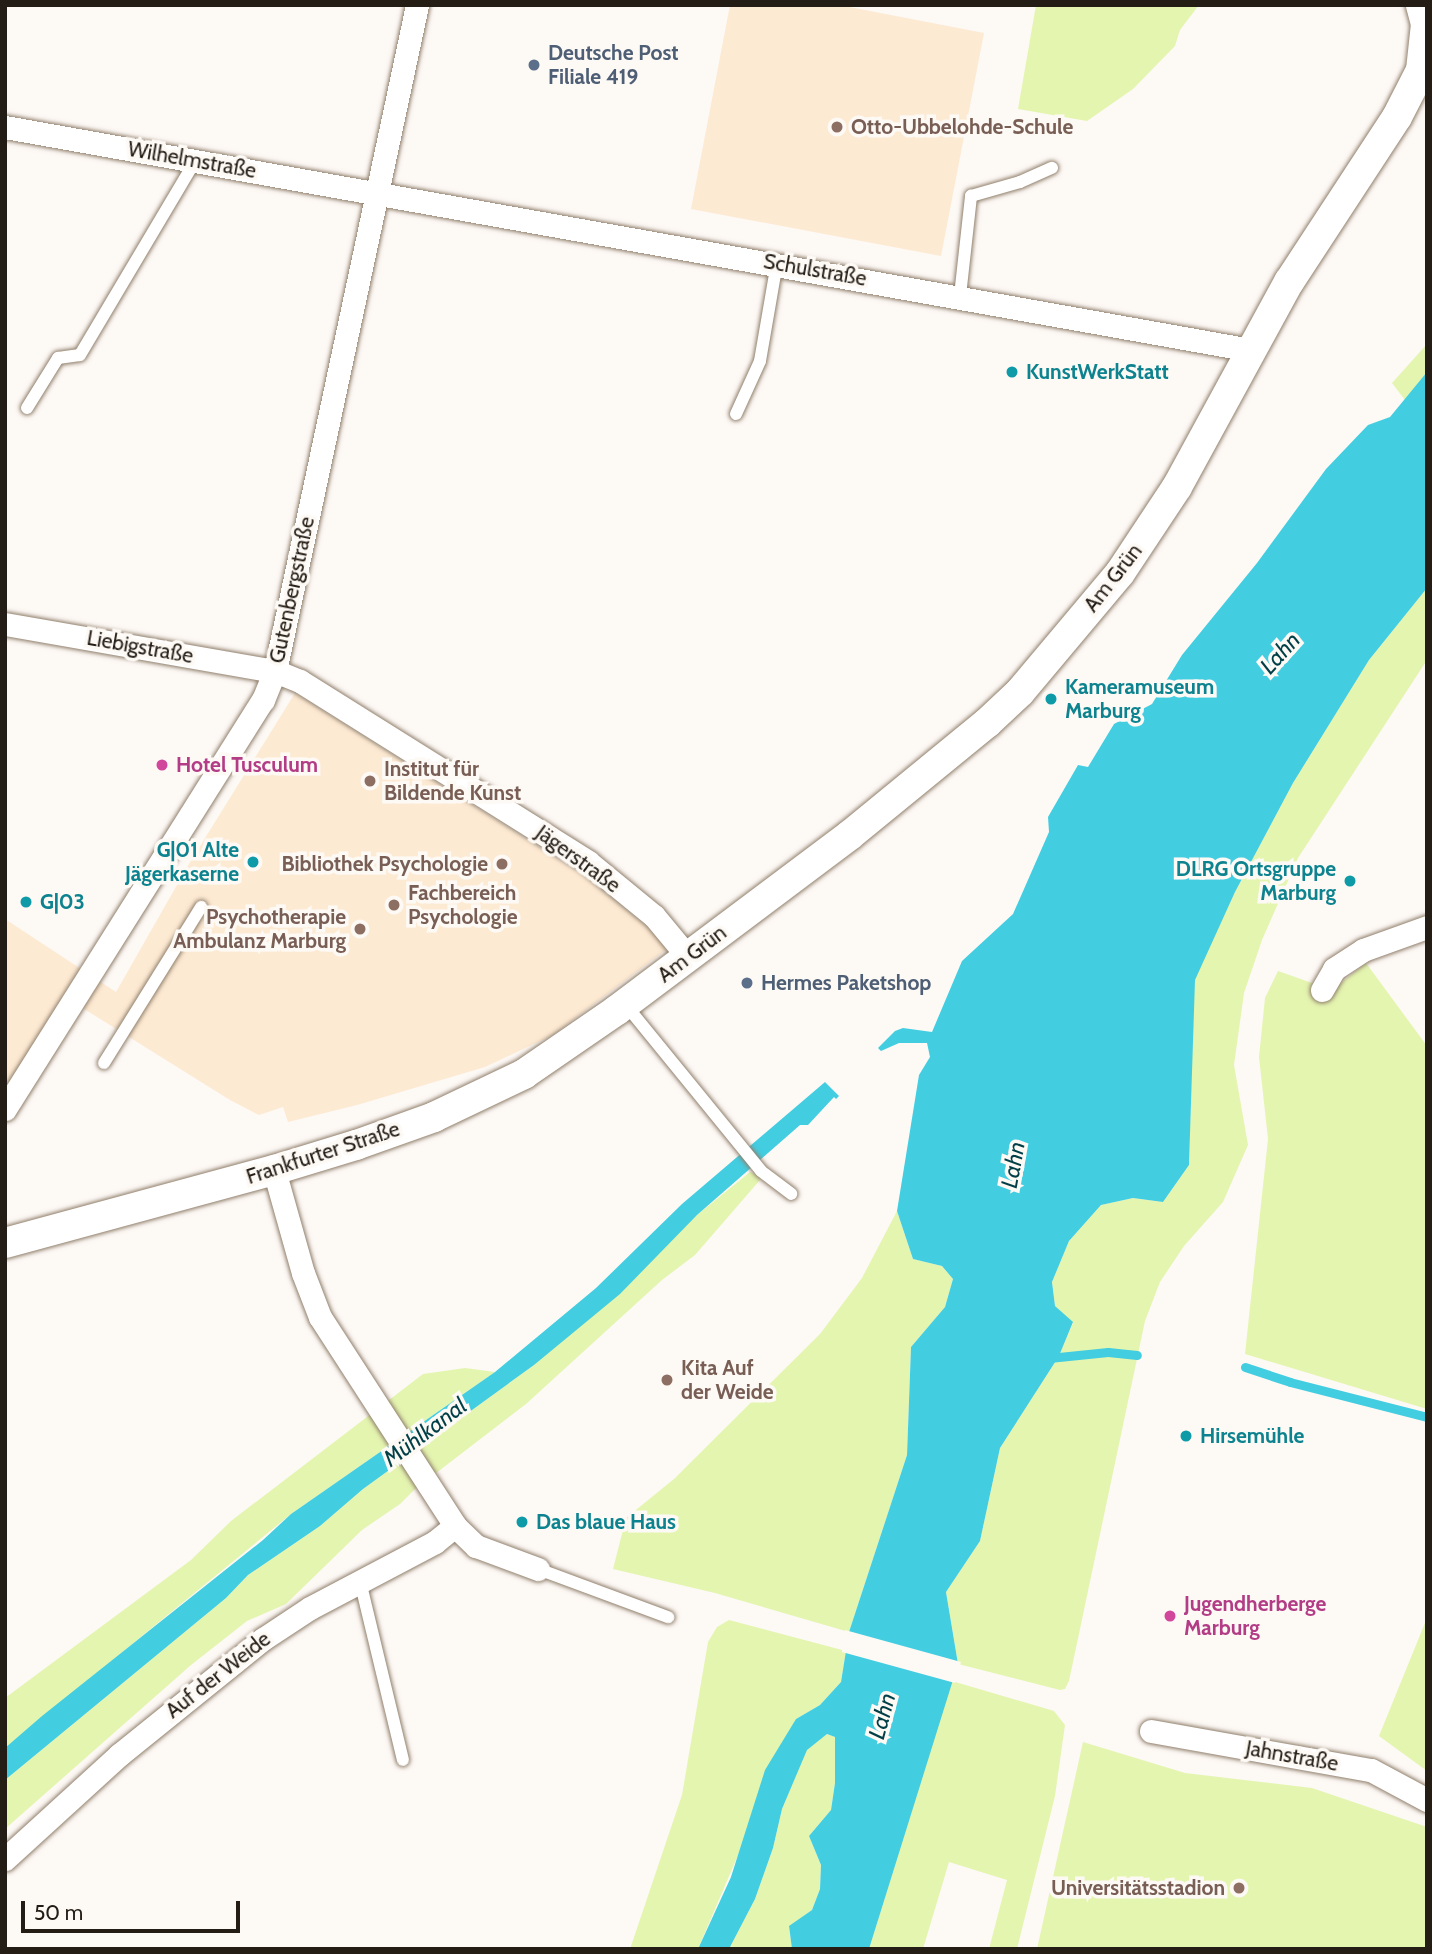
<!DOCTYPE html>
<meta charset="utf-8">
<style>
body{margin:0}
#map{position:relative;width:1432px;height:1954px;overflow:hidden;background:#fdf9f5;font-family:Cabin,sans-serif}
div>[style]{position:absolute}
.built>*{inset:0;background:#fdead3}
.green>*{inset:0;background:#e4f5b0}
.water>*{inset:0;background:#43cde1}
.pier>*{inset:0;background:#fdf9f5}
.stream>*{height:9px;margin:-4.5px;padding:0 4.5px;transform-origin:4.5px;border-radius:4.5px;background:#43cde1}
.roads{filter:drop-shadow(0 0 2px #907f6b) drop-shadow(0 0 2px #907f6b)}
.service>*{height:12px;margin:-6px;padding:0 6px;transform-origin:6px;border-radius:6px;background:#fff}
.minor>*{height:23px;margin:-11.5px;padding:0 11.5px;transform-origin:11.5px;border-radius:11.5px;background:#fff}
.tertiary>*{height:30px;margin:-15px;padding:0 15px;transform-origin:15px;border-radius:15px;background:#fff}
.dots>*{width:19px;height:19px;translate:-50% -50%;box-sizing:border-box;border:4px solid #fdf9f5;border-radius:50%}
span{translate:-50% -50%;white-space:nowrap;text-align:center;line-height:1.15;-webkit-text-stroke:7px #fdf9f5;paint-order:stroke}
.service-label{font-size:21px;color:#4e5e75;font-weight:700}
.left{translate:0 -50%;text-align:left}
.education-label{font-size:21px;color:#785e54;font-weight:700}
.right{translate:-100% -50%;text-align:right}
.street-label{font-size:21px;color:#241d15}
.culture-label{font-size:21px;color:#0d838f;font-weight:700}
.hotel-label{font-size:21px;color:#b23c85;font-weight:700}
.water-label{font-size:23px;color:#003f47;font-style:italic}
.frame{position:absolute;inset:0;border:7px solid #241d15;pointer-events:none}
.scale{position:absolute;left:21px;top:1901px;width:219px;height:32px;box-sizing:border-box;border:4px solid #241d15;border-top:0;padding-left:9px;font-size:21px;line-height:24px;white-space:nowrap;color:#241d15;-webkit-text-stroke:5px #fdf9f5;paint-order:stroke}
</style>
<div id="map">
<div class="built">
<i style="clip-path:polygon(730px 5px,839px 5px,984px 33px,941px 256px,691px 209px)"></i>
<i style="clip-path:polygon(295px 693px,582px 874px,671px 946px,553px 1035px,485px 1067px,357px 1105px,288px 1122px,283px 1107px,259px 1115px,230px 1100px,65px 997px,5px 1088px,5px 919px,116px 992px,189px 864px)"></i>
</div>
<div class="green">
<i style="clip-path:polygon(1036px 5px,1199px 5px,1180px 30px,1175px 46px,1133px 89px,1087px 121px,1018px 109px)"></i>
<i style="clip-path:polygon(1427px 344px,1427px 372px,1405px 400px,1392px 383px)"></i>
<i style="clip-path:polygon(1427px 588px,1427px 660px,1298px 858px,1262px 940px,1244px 993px,1234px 1065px,1248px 1145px,1223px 1202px,1184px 1246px,1160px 1282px,1145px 1321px,1069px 1681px,1065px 1689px,1060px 1690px,958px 1664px,946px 1592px,980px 1541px,1000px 1448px,1059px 1356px,1073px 1323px,1055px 1306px,1052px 1282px,1069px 1241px,1101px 1205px,1133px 1198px,1163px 1202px,1189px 1165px,1194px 980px,1235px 892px,1293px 783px,1369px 660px)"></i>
<i style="clip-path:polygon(1366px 963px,1427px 1046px,1427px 1409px,1245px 1354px,1268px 1139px,1259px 1057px,1265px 998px,1278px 971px,1332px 990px)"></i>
<i style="clip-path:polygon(750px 1172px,759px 1176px,760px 1180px,695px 1255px,662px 1280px,526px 1404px,414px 1490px,400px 1504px,362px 1530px,286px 1604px,247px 1621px,191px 1665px,5px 1829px,5px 1780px,226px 1598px,248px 1575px,320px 1526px,363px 1489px,534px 1365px,697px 1215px)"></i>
<i style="clip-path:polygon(897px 1211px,913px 1259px,942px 1266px,953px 1279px,945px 1307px,911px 1347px,907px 1455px,849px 1632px,715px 1593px,613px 1569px,626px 1518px,674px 1479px,820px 1334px,862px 1278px)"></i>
<i style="clip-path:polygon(465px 1368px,495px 1372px,291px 1514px,5px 1748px,5px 1698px,191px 1560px,231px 1521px,423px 1374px)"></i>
<i style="clip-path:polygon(1427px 1618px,1427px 1771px,1379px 1736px)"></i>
<i style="clip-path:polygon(729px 1620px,846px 1651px,841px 1682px,820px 1705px,796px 1719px,698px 1949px,630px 1949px,682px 1795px,708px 1642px,717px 1627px)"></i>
<i style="clip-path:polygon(952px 1681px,1054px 1711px,1065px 1725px,1055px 1796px,1017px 1949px,989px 1949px,1007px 1880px,949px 1862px,923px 1949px,869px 1949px)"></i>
<i style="clip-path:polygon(827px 1734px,835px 1737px,835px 1783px,831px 1810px,809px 1836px,821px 1865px,820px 1889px,812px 1910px,789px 1927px,792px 1949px,729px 1949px,755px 1899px,773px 1848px,782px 1809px,807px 1749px)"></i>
<i style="clip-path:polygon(1083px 1742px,1185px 1773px,1312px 1788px,1427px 1827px,1427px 1949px,1037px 1949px)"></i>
</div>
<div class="water">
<i style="clip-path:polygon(1427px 372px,1427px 588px,1369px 660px,1293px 783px,1235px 892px,1195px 980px,1189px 1165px,1163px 1202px,1133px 1198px,1101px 1205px,1069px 1241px,1052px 1282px,1055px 1306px,1073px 1322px,1059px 1356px,1000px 1448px,980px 1541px,946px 1592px,958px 1664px,869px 1949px,792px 1949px,789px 1926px,812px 1910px,820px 1889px,821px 1865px,809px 1836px,831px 1810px,835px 1783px,835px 1737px,827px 1734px,807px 1750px,782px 1809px,773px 1848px,755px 1899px,729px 1949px,698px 1949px,731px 1877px,765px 1770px,796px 1719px,820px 1705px,841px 1682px,849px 1632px,907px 1455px,911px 1347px,945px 1307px,953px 1279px,942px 1266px,913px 1259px,897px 1211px,919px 1075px,930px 1057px,927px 1043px,899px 1043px,881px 1051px,878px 1048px,895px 1031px,903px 1028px,932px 1032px,962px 961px,1013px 914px,1049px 832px,1048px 817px,1078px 765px,1088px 767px,1114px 724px,1152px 704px,1182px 655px,1257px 563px,1326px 469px,1368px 425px,1390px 417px)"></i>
<i style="clip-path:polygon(825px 1082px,839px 1096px,836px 1099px,834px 1097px,808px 1125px,800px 1125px,697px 1215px,620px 1294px,534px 1365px,363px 1489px,320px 1526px,248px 1575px,226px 1598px,5px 1780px,5px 1748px,42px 1716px,263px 1540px,291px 1514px,495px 1372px,596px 1288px,682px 1204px)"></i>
</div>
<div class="pier">
<i style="clip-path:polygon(845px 1630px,961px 1662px,955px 1683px,842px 1652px)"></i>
</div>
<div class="stream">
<i style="left:1049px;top:1358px;width:59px;rotate:-5.8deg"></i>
<i style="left:1108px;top:1352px;width:29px;rotate:6deg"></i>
<i style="left:1245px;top:1367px;width:47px;rotate:18.4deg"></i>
<i style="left:1290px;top:1382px;width:141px;rotate:14.3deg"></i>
</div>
<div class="roads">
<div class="service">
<i style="left:960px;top:296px;width:101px;rotate:-83.7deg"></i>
<i style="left:971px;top:196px;width:51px;rotate:-15.9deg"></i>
<i style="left:1020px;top:182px;width:35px;rotate:-24deg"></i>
<i style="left:27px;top:408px;width:59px;rotate:-58.2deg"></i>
<i style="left:58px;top:358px;width:22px;rotate:-8deg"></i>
<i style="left:80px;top:355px;width:226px;rotate:-59.3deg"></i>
<i style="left:736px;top:414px;width:58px;rotate:-65.6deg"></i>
<i style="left:760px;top:361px;width:99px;rotate:-80.2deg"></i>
<i style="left:625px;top:1004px;width:215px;rotate:50.8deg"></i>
<i style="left:761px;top:1171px;width:38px;rotate:37deg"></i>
<i style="left:104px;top:1063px;width:184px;rotate:-58.1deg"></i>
<i style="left:538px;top:1569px;width:139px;rotate:20.3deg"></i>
<i style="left:360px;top:1581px;width:184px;rotate:76.5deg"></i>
</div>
<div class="minor">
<i style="left:5px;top:127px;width:1266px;rotate:10.15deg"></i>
<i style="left:5px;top:624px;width:274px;rotate:9.9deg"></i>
<i style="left:275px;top:671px;width:27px;rotate:22deg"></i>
<i style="left:300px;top:681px;width:340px;rotate:32.1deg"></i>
<i style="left:588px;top:862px;width:85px;rotate:39.3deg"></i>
<i style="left:654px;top:916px;width:53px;rotate:50.3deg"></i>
<i style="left:1322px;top:990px;width:24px;rotate:-60deg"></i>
<i style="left:1334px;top:969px;width:35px;rotate:-33deg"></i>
<i style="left:1363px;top:950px;width:68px;rotate:-19.8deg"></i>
<i style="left:5px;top:1109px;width:484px;rotate:-57.8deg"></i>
<i style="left:263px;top:700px;width:31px;rotate:-68deg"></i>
<i style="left:275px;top:671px;width:681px;rotate:-77.96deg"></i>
<i style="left:274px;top:1170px;width:107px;rotate:74.3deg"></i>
<i style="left:303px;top:1273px;width:47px;rotate:68.9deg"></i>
<i style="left:320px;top:1317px;width:249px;rotate:57.1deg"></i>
<i style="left:455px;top:1526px;width:29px;rotate:44deg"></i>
<i style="left:476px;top:1546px;width:66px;rotate:20.4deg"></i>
<i style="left:1151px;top:1731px;width:223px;rotate:10.1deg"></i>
<i style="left:1371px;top:1770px;width:64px;rotate:28.2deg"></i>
<i style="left:5px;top:1859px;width:154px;rotate:-42.4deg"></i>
<i style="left:119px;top:1755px;width:185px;rotate:-38.9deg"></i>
<i style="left:263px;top:1639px;width:56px;rotate:-33.4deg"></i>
<i style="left:310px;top:1608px;width:141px;rotate:-27.8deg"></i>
<i style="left:435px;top:1542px;width:26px;rotate:-39deg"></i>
</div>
<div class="tertiary">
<i style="left:5px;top:1243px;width:279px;rotate:-15.2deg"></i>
<i style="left:274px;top:1170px;width:86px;rotate:-17deg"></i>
<i style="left:356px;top:1145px;width:83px;rotate:-19.7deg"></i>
<i style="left:434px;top:1117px;width:100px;rotate:-25.5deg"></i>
<i style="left:524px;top:1074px;width:113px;rotate:-34.5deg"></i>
<i style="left:617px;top:1010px;width:291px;rotate:-36.9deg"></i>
<i style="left:850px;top:835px;width:177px;rotate:-39.3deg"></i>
<i style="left:987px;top:723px;width:45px;rotate:-43.2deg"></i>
<i style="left:1020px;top:692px;width:155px;rotate:-50deg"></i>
<i style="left:1120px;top:573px;width:103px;rotate:-56.5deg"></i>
<i style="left:1177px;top:487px;width:234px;rotate:-61.4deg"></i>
<i style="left:1289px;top:282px;width:197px;rotate:-56.8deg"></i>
<i style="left:1397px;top:117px;width:53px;rotate:-62.9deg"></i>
<i style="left:1421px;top:70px;width:46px;rotate:-83.8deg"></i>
<i style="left:1426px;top:24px;width:20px;rotate:-105deg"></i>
</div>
</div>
<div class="dots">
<i style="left:534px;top:65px;background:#5c6f8a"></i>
<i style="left:837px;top:127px;background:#8d6e63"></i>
<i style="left:1012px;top:372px;background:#0f9aa8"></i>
<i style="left:1051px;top:699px;background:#0f9aa8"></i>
<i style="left:162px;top:765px;background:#d1479c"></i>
<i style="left:370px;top:781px;background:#8d6e63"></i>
<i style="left:253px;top:862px;background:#0f9aa8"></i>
<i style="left:502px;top:864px;background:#8d6e63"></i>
<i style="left:1350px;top:881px;background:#0f9aa8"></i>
<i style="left:26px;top:902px;background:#0f9aa8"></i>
<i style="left:394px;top:905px;background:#8d6e63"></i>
<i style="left:360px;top:929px;background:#8d6e63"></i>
<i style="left:747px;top:983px;background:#5c6f8a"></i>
<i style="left:667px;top:1380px;background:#8d6e63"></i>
<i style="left:1186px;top:1436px;background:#0f9aa8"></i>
<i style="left:522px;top:1522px;background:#0f9aa8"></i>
<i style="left:1170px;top:1616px;background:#d1479c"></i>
<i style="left:1239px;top:1888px;background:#8d6e63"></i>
</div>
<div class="service-label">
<span class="left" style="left:548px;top:65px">Deutsche Post<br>Filiale 419</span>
<span class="left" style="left:761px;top:983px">Hermes Paketshop</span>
</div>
<div class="education-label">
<span class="left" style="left:851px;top:127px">Otto-Ubbelohde-Schule</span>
<span class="left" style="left:384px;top:781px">Institut für<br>Bildende Kunst</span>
<span class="right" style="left:488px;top:864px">Bibliothek Psychologie</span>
<span class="left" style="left:408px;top:905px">Fachbereich<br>Psychologie</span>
<span class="right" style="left:346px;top:929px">Psychotherapie<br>Ambulanz Marburg</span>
<span class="left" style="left:681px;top:1380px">Kita Auf<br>der Weide</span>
<span class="right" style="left:1225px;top:1888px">Universitätsstadion</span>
</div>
<div class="street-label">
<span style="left:192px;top:160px;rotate:10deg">Wilhelmstraße</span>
<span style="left:815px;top:270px;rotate:10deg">Schulstraße</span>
<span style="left:1113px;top:578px;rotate:-52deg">Am Grün</span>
<span style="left:292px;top:590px;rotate:-78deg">Gutenbergstraße</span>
<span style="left:140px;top:647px;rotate:10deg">Liebigstraße</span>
<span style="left:578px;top:859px;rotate:36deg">Jägerstraße</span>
<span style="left:692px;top:954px;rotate:-37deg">Am Grün</span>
<span style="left:323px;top:1153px;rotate:-18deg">Frankfurter Straße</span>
<span style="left:218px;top:1675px;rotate:-38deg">Auf der Weide</span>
<span style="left:1292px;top:1756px;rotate:10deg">Jahnstraße</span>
</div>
<div class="culture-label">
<span class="left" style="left:1026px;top:372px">KunstWerkStatt</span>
<span class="left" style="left:1065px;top:699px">Kameramuseum<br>Marburg</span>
<span class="right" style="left:239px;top:862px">G|01 Alte<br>Jägerkaserne</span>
<span class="right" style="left:1336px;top:881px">DLRG Ortsgruppe<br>Marburg</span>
<span class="left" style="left:40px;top:902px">G|03</span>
<span class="left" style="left:1200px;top:1436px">Hirsemühle</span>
<span class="left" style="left:536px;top:1522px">Das blaue Haus</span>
</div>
<div class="hotel-label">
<span class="left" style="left:176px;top:765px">Hotel Tusculum</span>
<span class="left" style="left:1184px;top:1616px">Jugendherberge<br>Marburg</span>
</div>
<div class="water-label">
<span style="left:1280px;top:653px;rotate:-48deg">Lahn</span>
<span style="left:1013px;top:1165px;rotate:-80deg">Lahn</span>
<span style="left:425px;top:1432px;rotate:-37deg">Mühlkanal</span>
<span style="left:882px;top:1716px;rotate:-75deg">Lahn</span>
</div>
<div class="frame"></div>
<div class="scale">50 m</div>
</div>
